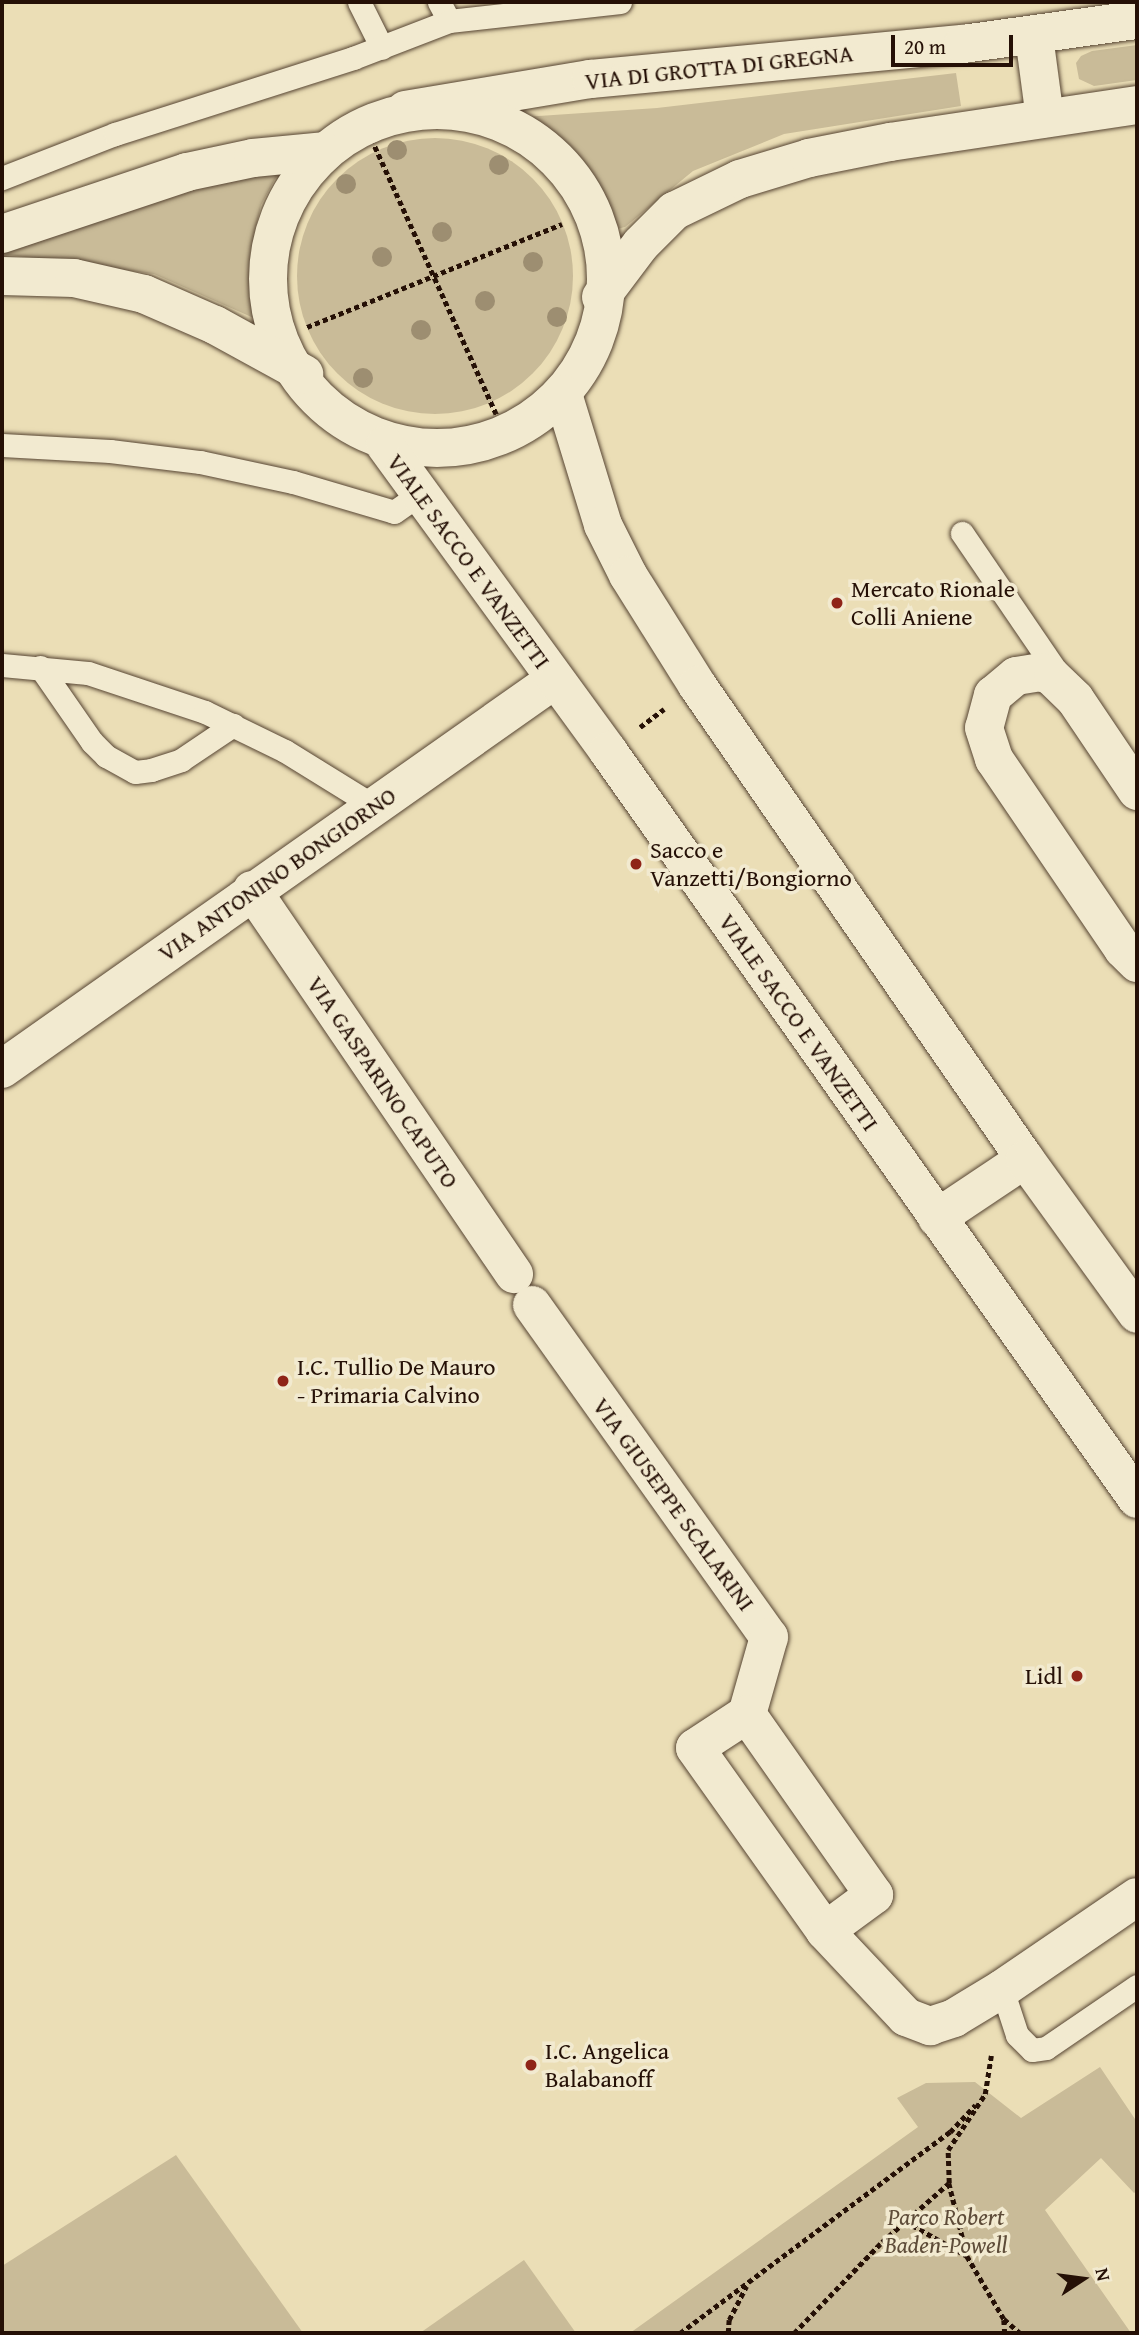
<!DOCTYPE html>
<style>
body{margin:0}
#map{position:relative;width:1139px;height:2335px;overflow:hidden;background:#ebdeb6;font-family:"Gentium Book Plus",serif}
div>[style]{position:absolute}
.green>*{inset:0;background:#c9bb98}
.round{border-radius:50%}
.path>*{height:4.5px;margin-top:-2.25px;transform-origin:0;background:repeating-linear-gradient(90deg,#251006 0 5px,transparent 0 8.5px)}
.roads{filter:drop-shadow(0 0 2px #564432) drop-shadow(0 0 2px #564432)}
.lane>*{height:23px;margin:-11.5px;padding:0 11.5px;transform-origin:11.5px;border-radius:11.5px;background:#f2ead0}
.street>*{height:38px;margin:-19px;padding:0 19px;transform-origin:19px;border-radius:19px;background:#f2ead0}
.secondary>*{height:38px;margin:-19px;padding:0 19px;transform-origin:19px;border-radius:19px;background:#f2ead0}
.secondary>.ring{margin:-19px;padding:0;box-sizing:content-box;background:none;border:38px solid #f2ead0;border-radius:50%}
.trees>*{width:20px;height:20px;margin:-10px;border-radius:50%;background:#9d8e71}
.dots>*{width:19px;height:19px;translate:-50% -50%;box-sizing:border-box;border:4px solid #f2ead0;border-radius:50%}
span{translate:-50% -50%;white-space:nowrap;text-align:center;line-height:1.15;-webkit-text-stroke:7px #f2ead0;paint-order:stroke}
.street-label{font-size:24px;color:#251006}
.poi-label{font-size:24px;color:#251006}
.left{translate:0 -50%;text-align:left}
.right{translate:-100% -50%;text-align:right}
.park-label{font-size:24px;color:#5e4c39;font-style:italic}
.frame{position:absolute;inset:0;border:4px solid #251006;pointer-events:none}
.north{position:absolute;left:1048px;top:2244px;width:70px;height:70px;-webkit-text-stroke:5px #f2ead0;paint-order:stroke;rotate:77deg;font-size:19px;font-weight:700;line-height:28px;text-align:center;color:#251006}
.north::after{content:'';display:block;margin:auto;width:24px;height:32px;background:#251006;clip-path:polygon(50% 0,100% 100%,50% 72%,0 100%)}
.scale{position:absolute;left:891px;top:35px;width:122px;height:32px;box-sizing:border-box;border:4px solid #251006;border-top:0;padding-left:9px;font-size:21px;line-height:24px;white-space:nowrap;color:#251006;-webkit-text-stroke:5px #f2ead0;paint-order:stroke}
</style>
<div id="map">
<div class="green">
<i style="clip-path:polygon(1137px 45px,1137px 80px,1094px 86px,1079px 79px,1076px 63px,1081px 56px,1092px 51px)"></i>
<i style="clip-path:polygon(956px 73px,961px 106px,784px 134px,693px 171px,625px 227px,617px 229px,601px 196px,583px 170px,524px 117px,657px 108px)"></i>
<i class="round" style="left:297px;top:138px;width:276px;height:276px"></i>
<i style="clip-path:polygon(283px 164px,261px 205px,250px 253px,256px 319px,154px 274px,2px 254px,2px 248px,204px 184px)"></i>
<i style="clip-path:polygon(1100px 2067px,1137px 2122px,1137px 2191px,1134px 2193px,1101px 2158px,1045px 2210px,1131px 2333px,630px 2333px,918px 2127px,897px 2098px,926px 2083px,975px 2082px,1021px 2118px)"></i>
<i style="clip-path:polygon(176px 2155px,303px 2333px,2px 2333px,2px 2266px)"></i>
<i style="clip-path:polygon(524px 2260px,576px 2333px,420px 2333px)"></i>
</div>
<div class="path">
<i style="left:368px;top:131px;width:336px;rotate:65.6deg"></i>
<i style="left:307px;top:327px;width:275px;rotate:-22deg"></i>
<i style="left:640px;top:727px;width:30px;rotate:-37deg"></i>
<i style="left:949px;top:2183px;width:74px;rotate:76deg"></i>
<i style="left:905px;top:2221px;width:71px;rotate:29.4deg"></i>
<i style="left:967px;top:2256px;width:73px;rotate:59.6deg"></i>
<i style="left:1004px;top:2319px;width:21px;rotate:41deg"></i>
<i style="left:1004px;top:2320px;width:13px;rotate:86deg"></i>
<i style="left:680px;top:2333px;width:337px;rotate:-36.7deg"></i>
<i style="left:950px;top:2132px;width:37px;rotate:-47deg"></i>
<i style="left:728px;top:2333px;width:13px;rotate:-86deg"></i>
<i style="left:729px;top:2320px;width:38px;rotate:-63deg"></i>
<i style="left:794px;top:2333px;width:127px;rotate:-46deg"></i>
<i style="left:882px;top:2242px;width:89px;rotate:-41.4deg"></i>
<i style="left:949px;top:2183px;width:33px;rotate:-92deg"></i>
<i style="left:948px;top:2150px;width:67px;rotate:-56.5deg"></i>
<i style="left:985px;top:2094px;width:39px;rotate:-81deg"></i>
</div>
<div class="roads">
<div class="lane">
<i style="left:359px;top:2px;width:51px;rotate:63.4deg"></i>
<i style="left:439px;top:2px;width:21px;rotate:62deg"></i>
<i style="left:2px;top:178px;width:121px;rotate:-21.3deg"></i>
<i style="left:115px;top:134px;width:250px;rotate:-17.7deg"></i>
<i style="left:353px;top:58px;width:103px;rotate:-21.1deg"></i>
<i style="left:449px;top:21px;width:172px;rotate:-6.3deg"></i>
<i style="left:2px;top:445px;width:108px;rotate:3.2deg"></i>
<i style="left:110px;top:451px;width:91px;rotate:7deg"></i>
<i style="left:200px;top:462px;width:95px;rotate:12.1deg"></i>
<i style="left:293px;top:482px;width:105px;rotate:16.5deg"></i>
<i style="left:394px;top:512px;width:32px;rotate:-35deg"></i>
<i style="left:962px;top:533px;width:176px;rotate:55.7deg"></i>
<i style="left:2px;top:665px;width:86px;rotate:5.3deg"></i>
<i style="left:88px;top:673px;width:123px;rotate:18.4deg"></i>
<i style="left:205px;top:712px;width:89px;rotate:26deg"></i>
<i style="left:285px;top:751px;width:105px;rotate:31.7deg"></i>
<i style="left:40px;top:667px;width:91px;rotate:55.3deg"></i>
<i style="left:92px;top:742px;width:20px;rotate:45deg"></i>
<i style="left:106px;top:756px;width:33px;rotate:29deg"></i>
<i style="left:135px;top:772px;width:16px;rotate:-7deg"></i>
<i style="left:151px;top:770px;width:32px;rotate:-18deg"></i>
<i style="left:181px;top:760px;width:63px;rotate:-33.9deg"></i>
<i style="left:1002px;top:1989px;width:48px;rotate:71.9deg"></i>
<i style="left:1017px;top:2035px;width:21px;rotate:45deg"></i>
<i style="left:1032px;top:2050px;width:14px;rotate:-8deg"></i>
<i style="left:1046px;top:2048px;width:110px;rotate:-34.3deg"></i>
</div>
<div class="street">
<i style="left:1034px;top:36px;width:83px;rotate:82.4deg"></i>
<i style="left:405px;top:110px;width:189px;rotate:-9.5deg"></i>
<i style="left:591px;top:79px;width:374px;rotate:-5.4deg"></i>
<i style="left:963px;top:44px;width:176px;rotate:-7.9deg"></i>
<i style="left:601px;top:297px;width:66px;rotate:-53deg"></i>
<i style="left:641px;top:244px;width:47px;rotate:-45deg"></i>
<i style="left:674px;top:211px;width:73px;rotate:-25.9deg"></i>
<i style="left:740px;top:179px;width:72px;rotate:-16.9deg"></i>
<i style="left:809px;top:158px;width:83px;rotate:-11.2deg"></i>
<i style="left:890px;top:142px;width:250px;rotate:-8.5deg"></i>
<i style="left:1137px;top:791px;width:111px;rotate:-124deg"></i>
<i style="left:1075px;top:699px;width:33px;rotate:-136deg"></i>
<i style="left:1051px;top:676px;width:11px;rotate:-158deg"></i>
<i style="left:1041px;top:672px;width:25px;rotate:171deg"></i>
<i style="left:1016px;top:676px;width:30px;rotate:140deg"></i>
<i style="left:993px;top:695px;width:34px;rotate:105deg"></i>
<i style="left:984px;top:728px;width:33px;rotate:72deg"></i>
<i style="left:994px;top:759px;width:230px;rotate:55.8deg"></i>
<i style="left:1123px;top:949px;width:20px;rotate:45deg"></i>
<i style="left:252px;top:890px;width:465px;rotate:55.7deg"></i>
<i style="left:2px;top:1069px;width:675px;rotate:-35.17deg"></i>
<i style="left:937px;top:1218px;width:106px;rotate:-33.8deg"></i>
<i style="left:532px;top:1305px;width:408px;rotate:54.5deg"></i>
<i style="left:769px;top:1637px;width:80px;rotate:105.9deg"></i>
<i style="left:747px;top:1714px;width:62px;rotate:146.8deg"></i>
<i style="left:695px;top:1748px;width:224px;rotate:54.6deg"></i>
<i style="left:825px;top:1931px;width:61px;rotate:-36.3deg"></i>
<i style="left:874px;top:1895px;width:221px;rotate:-125.1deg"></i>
<i style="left:825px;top:1931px;width:118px;rotate:46.7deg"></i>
<i style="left:906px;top:2017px;width:26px;rotate:21deg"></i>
<i style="left:930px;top:2026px;width:25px;rotate:-18deg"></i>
<i style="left:954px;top:2018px;width:56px;rotate:-31.1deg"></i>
<i style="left:1002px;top:1989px;width:163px;rotate:-34.3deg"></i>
</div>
<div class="secondary">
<i class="ring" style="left:268px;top:110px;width:300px;height:300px"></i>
<i style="left:2px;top:234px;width:195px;rotate:-18.5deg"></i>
<i style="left:187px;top:172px;width:67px;rotate:-12deg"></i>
<i style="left:253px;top:158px;width:71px;rotate:-5.6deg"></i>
<i style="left:2px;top:276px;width:72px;rotate:1.6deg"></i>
<i style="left:74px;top:278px;width:72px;rotate:12.9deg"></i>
<i style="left:144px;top:294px;width:77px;rotate:23.6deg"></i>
<i style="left:215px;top:325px;width:102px;rotate:28.8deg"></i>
<i style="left:563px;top:394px;width:137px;rotate:73deg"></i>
<i style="left:603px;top:525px;width:56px;rotate:63.4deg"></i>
<i style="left:628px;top:575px;width:130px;rotate:57.9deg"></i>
<i style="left:697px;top:685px;width:576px;rotate:55.32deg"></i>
<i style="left:1025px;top:1159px;width:191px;rotate:54.1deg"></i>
<i style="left:385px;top:445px;width:379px;rotate:53.9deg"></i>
<i style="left:608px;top:751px;width:916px;rotate:54.73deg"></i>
</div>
</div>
<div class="trees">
<i style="left:397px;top:150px"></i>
<i style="left:499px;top:165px"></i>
<i style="left:346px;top:184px"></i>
<i style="left:442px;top:232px"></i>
<i style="left:382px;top:257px"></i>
<i style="left:533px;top:262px"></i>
<i style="left:485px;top:301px"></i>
<i style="left:557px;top:317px"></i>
<i style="left:421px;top:330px"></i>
<i style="left:363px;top:378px"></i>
</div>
<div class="dots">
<i style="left:837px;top:603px;background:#8f2418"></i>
<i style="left:636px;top:864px;background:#8f2418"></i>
<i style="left:283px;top:1381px;background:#8f2418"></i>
<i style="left:1077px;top:1676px;background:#8f2418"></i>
<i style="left:531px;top:2065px;background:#8f2418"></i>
</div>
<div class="street-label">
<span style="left:719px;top:67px;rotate:-6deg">VIA DI GROTTA DI GREGNA</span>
<span style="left:469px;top:561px;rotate:54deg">VIALE SACCO E VANZETTI</span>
<span style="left:277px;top:874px;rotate:-35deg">VIA ANTONINO BONGIORNO</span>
<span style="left:799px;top:1022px;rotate:55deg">VIALE SACCO E VANZETTI</span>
<span style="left:383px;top:1082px;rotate:56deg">VIA GASPARINO CAPUTO</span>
<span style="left:674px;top:1504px;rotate:54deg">VIA GIUSEPPE SCALARINI</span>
</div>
<div class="poi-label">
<span class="left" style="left:851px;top:603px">Mercato Rionale<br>Colli Aniene</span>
<span class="left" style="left:650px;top:864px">Sacco e<br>Vanzetti/Bongiorno</span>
<span class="left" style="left:297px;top:1381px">I.C. Tullio De Mauro<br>- Primaria Calvino</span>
<span class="right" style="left:1063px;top:1676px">Lidl</span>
<span class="left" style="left:545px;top:2065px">I.C. Angelica<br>Balabanoff</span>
</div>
<div class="park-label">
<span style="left:946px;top:2231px">Parco Robert<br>Baden-Powell</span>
</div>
<div class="frame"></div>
<div class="north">N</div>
<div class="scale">20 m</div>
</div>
